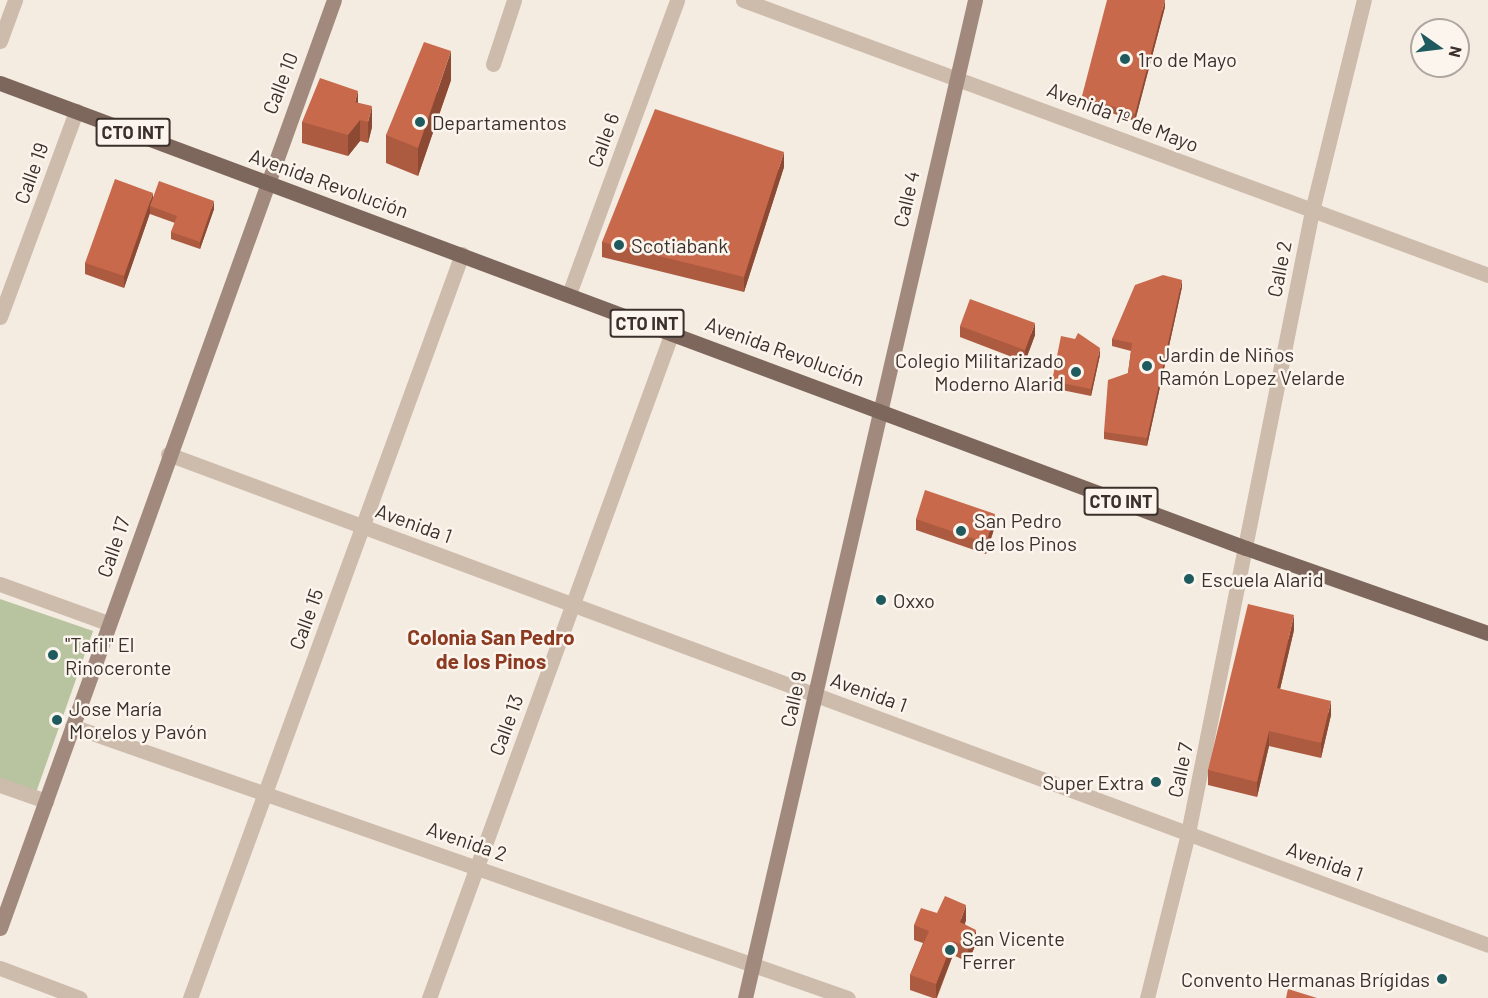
<!DOCTYPE html>
<meta charset="utf-8">
<style>
body{margin:0}
#map{position:relative;width:1488px;height:998px;overflow:hidden;background:#f4ebe1;font-family:Barlow,sans-serif}
div>[style]{position:absolute}
.green>*{inset:0;background:#b8c4a0}
.street>*{height:15px;margin:-7.5px;padding:0 7.5px;transform-origin:7.5px;border-radius:7.5px;background:#cdbbac}
.secondary>*{height:15px;margin:-7.5px;padding:0 7.5px;transform-origin:7.5px;border-radius:7.5px;background:#a18a7d}
.primary>*{height:15px;margin:-7.5px;padding:0 7.5px;transform-origin:7.5px;border-radius:7.5px;background:#7d675c}
.wall>*{inset:0;background:#ac5a40}
.shaded-wall>*{inset:0;background:#8c4a34}
.building>*{inset:0;background:#c8694b}
.dots>*{width:16px;height:16px;translate:-50% -50%;box-sizing:border-box;border:3px solid #fbf5ee;border-radius:50%}
span{translate:-50% -50%;white-space:nowrap;text-align:center;line-height:1.15;-webkit-text-stroke:5px #fbf5ee;paint-order:stroke}
.shield-label span{padding:2px 4px;background:#fbf5ee;border:2px solid;border-radius:4px;-webkit-text-stroke-width:0}
.shield-label{font-size:18px;color:#3b302b;font-weight:700}
.poi-label{font-size:20px;color:#3b302b}
.left{translate:0 -50%;text-align:left}
.right{translate:-100% -50%;text-align:right}
.street-label{font-size:20px;color:#3b302b}
.neighbourhood-label{font-size:21px;color:#8c3b22;font-weight:700}
.north{position:absolute;left:1410px;top:18px;width:60px;height:60px;box-sizing:border-box;background:#fbf5ee;border:2px solid #aea6a0;border-radius:50%;rotate:104deg;font-size:16px;font-weight:700;line-height:24px;text-align:center;color:#3b302b}
.north::after{content:'';display:block;margin:auto;width:21px;height:27px;background:#1f5a5e;clip-path:polygon(50% 0,100% 100%,50% 72%,0 100%)}
</style>
<div id="map">
<div class="green">
<i style="clip-path:polygon(0 599px,93px 631px,32px 804px,0 792px)"></i>
</div>
<div class="street">
<i style="left:743px;top:0;width:794px;rotate:20.26deg"></i>
<i style="left:0;top:41px;width:44px;rotate:-69.9deg"></i>
<i style="left:493px;top:64px;width:67px;rotate:-71.8deg"></i>
<i style="left:569px;top:294px;width:313px;rotate:-69.8deg"></i>
<i style="left:0;top:317px;width:220px;rotate:-69.7deg"></i>
<i style="left:168px;top:454px;width:1408px;rotate:20.4deg"></i>
<i style="left:0;top:584px;width:115px;rotate:19.9deg"></i>
<i style="left:72px;top:726px;width:822px;rotate:19.32deg"></i>
<i style="left:0;top:785px;width:49px;rotate:19.2deg"></i>
<i style="left:0;top:968px;width:85px;rotate:20.6deg"></i>
<i style="left:190px;top:998px;width:792px;rotate:-69.92deg"></i>
<i style="left:429px;top:998px;width:709px;rotate:-69.95deg"></i>
<i style="left:1147px;top:998px;width:170px;rotate:-76deg"></i>
<i style="left:1188px;top:833px;width:634px;rotate:-78.73deg"></i>
<i style="left:1312px;top:211px;width:217px;rotate:-76.2deg"></i>
</div>
<div class="secondary">
<i style="left:0;top:928px;width:986px;rotate:-70.21deg"></i>
<i style="left:745px;top:998px;width:1024px;rotate:-77.02deg"></i>
</div>
<div class="primary">
<i style="left:0;top:83px;width:1330px;rotate:20.47deg"></i>
<i style="left:1246px;top:548px;width:256px;rotate:19.4deg"></i>
</div>
<div class="wall">
<i style="clip-path:polygon(1165px 7px,1135px 121px,1082px 103px,1082px 96px)"></i>
<i style="clip-path:polygon(451px 80px,418px 176px,386px 163px,386px 135px)"></i>
<i style="clip-path:polygon(358px 103px,372px 127px,368px 143px,360px 141px,348px 156px,302px 143px,302px 122px)"></i>
<i style="clip-path:polygon(784px 167px,744px 292px,602px 257px,602px 242px)"></i>
<i style="clip-path:polygon(153px 198px,214px 209px,200px 249px,171px 239px,171px 232px,175px 223px,150px 214px,150px 213px,124px 288px,85px 274px,85px 263px)"></i>
<i style="clip-path:polygon(1182px 287px,1147px 446px,1104px 439px,1104px 432px,1128px 373px,1131px 351px,1112px 346px,1112px 339px)"></i>
<i style="clip-path:polygon(960px 326px,1035px 335px,1025px 362px,960px 337px)"></i>
<i style="clip-path:polygon(1100px 355px,1091px 396px,1052px 388px,1052px 381px)"></i>
<i style="clip-path:polygon(916px 519px,995px 526px,986px 554px,916px 530px)"></i>
<i style="clip-path:polygon(1294px 630px,1280px 689px,1331px 715px,1321px 758px,1269px 746px,1257px 797px,1208px 785px,1208px 770px)"></i>
<i style="clip-path:polygon(937px 913px,966px 920px,965px 924px,976px 944px,968px 962px,953px 955px,937px 998px,933px 998px,910px 990px,910px 975px,923px 943px,914px 940px,914px 925px)"></i>
</div>
<div class="shaded-wall">
<i style="clip-path:polygon(1165px 0,1165px 7px,1135px 121px,1135px 114px)"></i>
<i style="clip-path:polygon(451px 51px,451px 80px,418px 176px,418px 148px)"></i>
<i style="clip-path:polygon(358px 91px,358px 112px,355px 102px)"></i>
<i style="clip-path:polygon(372px 106px,372px 127px,368px 143px,368px 122px)"></i>
<i style="clip-path:polygon(360px 120px,360px 141px,348px 156px,348px 135px)"></i>
<i style="clip-path:polygon(784px 152px,784px 167px,744px 292px,744px 277px)"></i>
<i style="clip-path:polygon(153px 193px,153px 204px,150px 206px,150px 213px,124px 288px,124px 276px)"></i>
<i style="clip-path:polygon(214px 201px,214px 209px,200px 249px,200px 242px)"></i>
<i style="clip-path:polygon(1182px 280px,1182px 287px,1147px 446px,1147px 438px)"></i>
<i style="clip-path:polygon(1035px 323px,1035px 335px,1025px 362px,1025px 350px)"></i>
<i style="clip-path:polygon(1100px 348px,1100px 355px,1091px 396px,1091px 389px)"></i>
<i style="clip-path:polygon(995px 514px,995px 526px,986px 554px,986px 543px)"></i>
<i style="clip-path:polygon(1294px 615px,1294px 630px,1277px 702px,1277px 688px)"></i>
<i style="clip-path:polygon(1331px 701px,1331px 715px,1321px 758px,1321px 743px)"></i>
<i style="clip-path:polygon(1269px 731px,1269px 746px,1257px 797px,1257px 782px)"></i>
<i style="clip-path:polygon(966px 905px,966px 920px,960px 936px,960px 922px)"></i>
<i style="clip-path:polygon(976px 930px,976px 944px,968px 962px,968px 947px)"></i>
<i style="clip-path:polygon(953px 941px,953px 955px,936px 998px,936px 984px)"></i>
</div>
<div class="building">
<i style="clip-path:polygon(1107px 0,1165px 0,1135px 114px,1082px 96px)"></i>
<i style="clip-path:polygon(424px 42px,451px 51px,418px 148px,386px 135px)"></i>
<i style="clip-path:polygon(320px 78px,358px 91px,355px 102px,372px 106px,368px 122px,360px 120px,348px 135px,302px 122px)"></i>
<i style="clip-path:polygon(655px 109px,784px 152px,744px 277px,602px 242px)"></i>
<i style="clip-path:polygon(115px 179px,153px 193px,124px 276px,85px 263px)"></i>
<i style="clip-path:polygon(159px 181px,214px 201px,200px 242px,171px 232px,177px 216px,150px 206px)"></i>
<i style="clip-path:polygon(1163px 275px,1182px 280px,1147px 438px,1104px 432px,1108px 380px,1128px 373px,1132px 343px,1112px 339px,1135px 285px)"></i>
<i style="clip-path:polygon(970px 299px,1035px 323px,1025px 350px,960px 326px)"></i>
<i style="clip-path:polygon(1078px 333px,1100px 348px,1091px 389px,1052px 381px,1061px 336px,1075px 339px)"></i>
<i style="clip-path:polygon(925px 490px,995px 514px,986px 543px,916px 519px)"></i>
<i style="clip-path:polygon(1248px 604px,1294px 615px,1277px 688px,1331px 701px,1321px 743px,1269px 731px,1257px 782px,1208px 770px)"></i>
<i style="clip-path:polygon(945px 896px,966px 905px,960px 922px,976px 930px,968px 947px,953px 941px,936px 984px,910px 975px,929px 931px,914px 925px,921px 908px,937px 913px)"></i>
<i style="clip-path:polygon(1288px 989px,1317px 998px,1286px 998px)"></i>
</div>
<div class="dots">
<i style="left:1125px;top:59px;background:#1f5a5e"></i>
<i style="left:420px;top:122px;background:#1f5a5e"></i>
<i style="left:619px;top:245px;background:#1f5a5e"></i>
<i style="left:1147px;top:366px;background:#1f5a5e"></i>
<i style="left:1076px;top:372px;background:#1f5a5e"></i>
<i style="left:961px;top:531px;background:#1f5a5e"></i>
<i style="left:1189px;top:579px;background:#1f5a5e"></i>
<i style="left:881px;top:600px;background:#1f5a5e"></i>
<i style="left:53px;top:655px;background:#1f5a5e"></i>
<i style="left:57px;top:720px;background:#1f5a5e"></i>
<i style="left:1156px;top:782px;background:#1f5a5e"></i>
<i style="left:950px;top:950px;background:#1f5a5e"></i>
<i style="left:1442px;top:979px;background:#1f5a5e"></i>
</div>
<div class="shield-label">
<span style="left:133px;top:132px">CTO INT</span>
<span style="left:647px;top:323px">CTO INT</span>
<span style="left:1121px;top:501px">CTO INT</span>
</div>
<div class="poi-label">
<span class="left" style="left:1138px;top:59px">1ro de Mayo</span>
<span class="left" style="left:432px;top:122px">Departamentos</span>
<span class="left" style="left:631px;top:245px">Scotiabank</span>
<span class="left" style="left:1159px;top:366px">Jardin de Niños<br>Ramón Lopez Velarde</span>
<span class="right" style="left:1064px;top:372px">Colegio Militarizado<br>Moderno Alarid</span>
<span class="left" style="left:974px;top:532px">San Pedro<br>de los Pinos</span>
<span class="left" style="left:1201px;top:579px">Escuela Alarid</span>
<span class="left" style="left:893px;top:600px">Oxxo</span>
<span class="left" style="left:65px;top:656px">"Tafil" El<br>Rinoceronte</span>
<span class="left" style="left:69px;top:720px">Jose María<br>Morelos y Pavón</span>
<span class="right" style="left:1144px;top:782px">Super Extra</span>
<span class="left" style="left:962px;top:950px">San Vicente<br>Ferrer</span>
<span class="right" style="left:1430px;top:979px">Convento Hermanas Brígidas</span>
</div>
<div class="street-label">
<span style="left:280px;top:83px;rotate:-69deg">Calle 10</span>
<span style="left:1123px;top:117px;rotate:21deg">Avenida 1º de Mayo</span>
<span style="left:603px;top:140px;rotate:-70deg">Calle 6</span>
<span style="left:31px;top:173px;rotate:-70deg">Calle 19</span>
<span style="left:329px;top:183px;rotate:20deg">Avenida Revolución</span>
<span style="left:906px;top:199px;rotate:-77deg">Calle 4</span>
<span style="left:1279px;top:269px;rotate:-79deg">Calle 2</span>
<span style="left:785px;top:351px;rotate:20deg">Avenida Revolución</span>
<span style="left:414px;top:523px;rotate:20deg">Avenida 1</span>
<span style="left:113px;top:547px;rotate:-71deg">Calle 17</span>
<span style="left:306px;top:619px;rotate:-70deg">Calle 15</span>
<span style="left:869px;top:692px;rotate:20deg">Avenida 1</span>
<span style="left:793px;top:699px;rotate:-77deg">Calle 9</span>
<span style="left:506px;top:725px;rotate:-70deg">Calle 13</span>
<span style="left:1180px;top:770px;rotate:-78deg">Calle 7</span>
<span style="left:467px;top:841px;rotate:19deg">Avenida 2</span>
<span style="left:1325px;top:861px;rotate:20deg">Avenida 1</span>
</div>
<div class="neighbourhood-label">
<span style="left:491px;top:649px">Colonia San Pedro<br>de los Pinos</span>
</div>
<div class="north">N</div>
</div>
